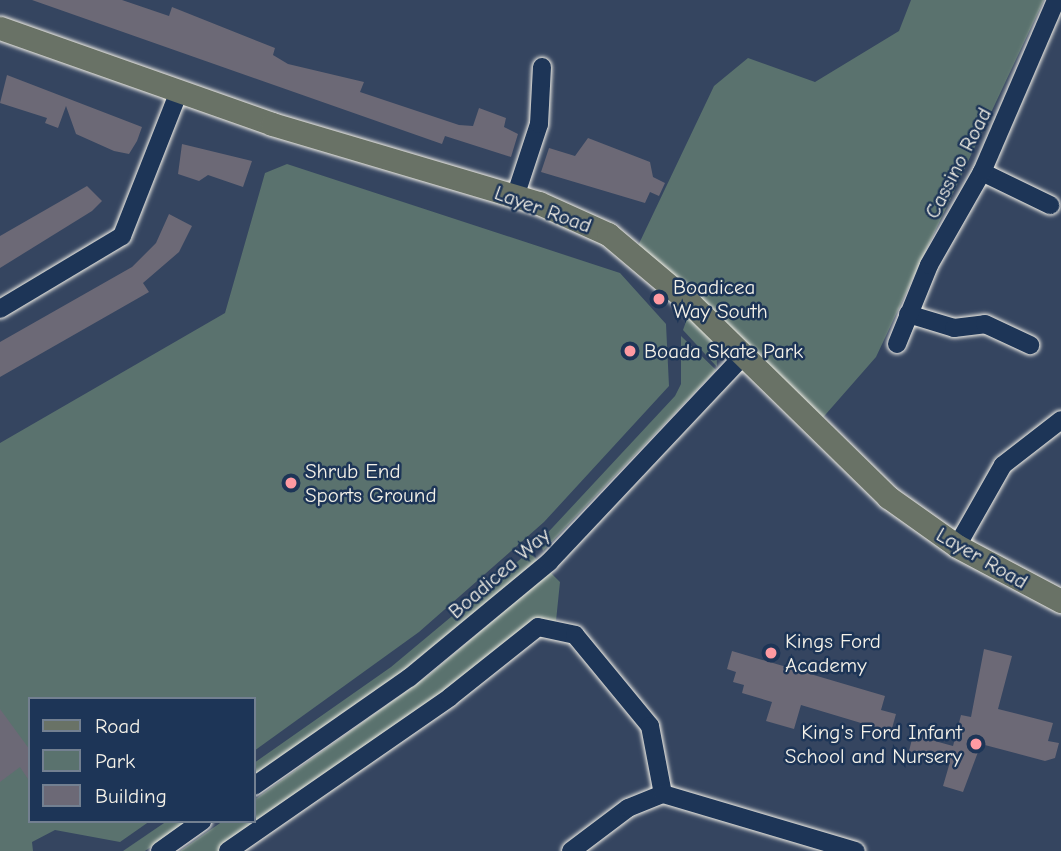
<!DOCTYPE html>
<style>
body{margin:0}
#map{position:relative;width:1061px;height:851px;overflow:hidden;background:#354560;font-family:"Comic Neue",sans-serif}
div>[style]{position:absolute}
.green>*{inset:0;background:#5a726e}
.building>*{inset:0;background:#6c6976}
.roads{filter:drop-shadow(0 0 2px #f4f1e8) drop-shadow(0 0 2px #f4f1e8)}
.minor>*{height:18px;margin:-9px;padding:0 9px;transform-origin:9px;border-radius:9px;background:#1d3557}
.major>*{height:23px;margin:-11.5px;padding:0 11.5px;transform-origin:11.5px;border-radius:11.5px;background:#697266}
.dots>*{width:19px;height:19px;translate:-50% -50%;box-sizing:border-box;border:4px solid #1d3557;border-radius:50%}
span{translate:-50% -50%;white-space:nowrap;text-align:center;line-height:1.15;-webkit-text-stroke:5px #1d3557;paint-order:stroke}
.street-label{font-size:21px;color:#f4f1e8}
.poi-label{font-size:21px;color:#f4f1e8}
.left{translate:0 -50%;text-align:left}
.right{translate:-100% -50%;text-align:right}
.legend{position:absolute;left:28px;top:697px;width:228px;height:126px;box-sizing:border-box;background:#1d3557;border:2px solid #738091;margin:0;padding:9px 12px;list-style:none;font-size:21px;color:#f4f1e8}
.legend li{display:flex;align-items:center;gap:14px;height:35px}
.legend b{width:35px;border:2px solid #738091}
</style>
<div id="map">
<div class="green">
<i style="clip-path:polygon(911px 0,1044px 0,876px 357px,819px 422px,635px 252px,714px 86px,748px 58px,815px 82px,899px 31px)"></i>
<i style="clip-path:polygon(287px 164px,620px 273px,666px 324px,669px 386px,544px 522px,419px 632px,254px 751px,254px 699px,30px 699px,30px 821px,150px 821px,120px 842px,55px 830px,32px 842px,33px 851px,0 851px,0 443px,225px 313px,265px 173px)"></i>
<i style="clip-path:polygon(688px 316px,716px 344px,717px 367px,683px 330px)"></i>
<i style="clip-path:polygon(681px 336px,716px 370px,543px 551px,540px 541px,675px 396px,681px 384px)"></i>
<i style="clip-path:polygon(529px 552px,537px 560px,422px 659px,254px 777px,254px 763px,391px 667px)"></i>
<i style="clip-path:polygon(550px 572px,560px 582px,556px 621px,546px 621px,220px 851px,180px 851px,223px 821px,254px 821px,254px 800px,429px 675px)"></i>
<i style="clip-path:polygon(167px 821px,189px 821px,145px 851px,123px 851px)"></i>
</div>
<div class="building">
<i style="clip-path:polygon(32px 0,122px 0,169px 16px,172px 7px,275px 48px,273px 55px,288px 64px,364px 82px,360px 92px,459px 125px,473px 126px,479px 108px,506px 118px,504px 127px,518px 134px,511px 157px,445px 136px,442px 144px)"></i>
<i style="clip-path:polygon(7px 75px,142px 127px,137px 141px,129px 154px,114px 151px,76px 134px,66px 106px,58px 128px,45px 123px,47px 118px,0 103px)"></i>
<i style="clip-path:polygon(588px 138px,650px 162px,653px 177px,665px 183px,659px 196px,650px 192px,645px 203px,541px 172px,549px 148px,575px 156px)"></i>
<i style="clip-path:polygon(182px 144px,252px 161px,243px 187px,208px 175px,199px 181px,178px 174px)"></i>
<i style="clip-path:polygon(87px 186px,102px 201px,92px 211px,0 268px,0 236px)"></i>
<i style="clip-path:polygon(169px 214px,192px 226px,179px 252px,143px 283px,149px 292px,0 377px,0 342px,132px 267px,156px 243px)"></i>
<i style="clip-path:polygon(984px 649px,1012px 656px,998px 709px,1053px 723px,1048px 741px,1059px 743px,1055px 758px,1045px 761px,981px 744px,963px 792px,943px 786px,950px 762px,909px 751px,913px 735px,953px 746px,961px 715px,971px 717px)"></i>
<i style="clip-path:polygon(732px 651px,885px 696px,881px 710px,896px 714px,891px 732px,801px 705px,794px 729px,766px 721px,772px 702px,742px 693px,744px 685px,733px 682px,736px 672px,727px 669px)"></i>
<i style="clip-path:polygon(0 709px,30px 750px,30px 782px,20px 767px,0 782px)"></i>
</div>
<div class="roads">
<div class="minor">
<i style="left:982px;top:172px;width:76px;rotate:25.9deg"></i>
<i style="left:515px;top:197px;width:77px;rotate:-71.8deg"></i>
<i style="left:539px;top:124px;width:57px;rotate:-87deg"></i>
<i style="left:0;top:309px;width:142px;rotate:-30.9deg"></i>
<i style="left:122px;top:236px;width:156px;rotate:-68.5deg"></i>
<i style="left:908px;top:314px;width:48px;rotate:16.9deg"></i>
<i style="left:954px;top:328px;width:31px;rotate:-7deg"></i>
<i style="left:985px;top:324px;width:50px;rotate:25deg"></i>
<i style="left:897px;top:344px;width:85px;rotate:-67.9deg"></i>
<i style="left:929px;top:265px;width:107px;rotate:-60.3deg"></i>
<i style="left:982px;top:172px;width:187px;rotate:-66.7deg"></i>
<i style="left:957px;top:546px;width:93px;rotate:-60.4deg"></i>
<i style="left:1003px;top:465px;width:73px;rotate:-37.8deg"></i>
<i style="left:254px;top:786px;width:189px;rotate:-34.9deg"></i>
<i style="left:409px;top:678px;width:182px;rotate:-39.6deg"></i>
<i style="left:549px;top:562px;width:282px;rotate:-46.7deg"></i>
<i style="left:160px;top:851px;width:52px;rotate:-35.5deg"></i>
<i style="left:228px;top:851px;width:270px;rotate:-34.7deg"></i>
<i style="left:450px;top:697px;width:112px;rotate:-38.5deg"></i>
<i style="left:538px;top:627px;width:38px;rotate:12deg"></i>
<i style="left:575px;top:635px;width:118px;rotate:50.5deg"></i>
<i style="left:650px;top:726px;width:69px;rotate:79.2deg"></i>
<i style="left:571px;top:851px;width:71px;rotate:-37deg"></i>
<i style="left:628px;top:808px;width:38px;rotate:-22deg"></i>
<i style="left:663px;top:794px;width:201px;rotate:16.5deg"></i>
</div>
<div class="major">
<i style="left:0;top:28px;width:288px;rotate:19.4deg"></i>
<i style="left:272px;top:124px;width:278px;rotate:16.5deg"></i>
<i style="left:539px;top:203px;width:76px;rotate:24.2deg"></i>
<i style="left:608px;top:234px;width:109px;rotate:40.1deg"></i>
<i style="left:691px;top:304px;width:276px;rotate:44.4deg"></i>
<i style="left:888px;top:497px;width:85px;rotate:35.4deg"></i>
<i style="left:957px;top:546px;width:118px;rotate:27.9deg"></i>
</div>
</div>
<div class="dots">
<i style="left:659px;top:299px;background:#ff9aa2"></i>
<i style="left:630px;top:351px;background:#ff9aa2"></i>
<i style="left:291px;top:483px;background:#ff9aa2"></i>
<i style="left:771px;top:653px;background:#ff9aa2"></i>
<i style="left:976px;top:744px;background:#ff9aa2"></i>
</div>
<div class="street-label">
<span style="left:958px;top:163px;rotate:-63deg">Cassino Road</span>
<span style="left:543px;top:209px;rotate:20deg">Layer Road</span>
<span style="left:982px;top:558px;rotate:30deg">Layer Road</span>
<span style="left:499px;top:573px;rotate:-41deg">Boadicea Way</span>
</div>
<div class="poi-label">
<span class="left" style="left:673px;top:299px">Boadicea<br>Way South</span>
<span class="left" style="left:644px;top:351px">Boada Skate Park</span>
<span class="left" style="left:305px;top:483px">Shrub End<br>Sports Ground</span>
<span class="left" style="left:785px;top:653px">Kings Ford<br>Academy</span>
<span class="right" style="left:962px;top:744px">King's Ford Infant<br>School and Nursery</span>
</div>
<ul class="legend">
<li><b style="height:9px;background:#697266"></b>Road</li>
<li><b style="height:19px;background:#5a726e"></b>Park</li>
<li><b style="height:19px;background:#6c6976"></b>Building</li>
</ul>
</div>
